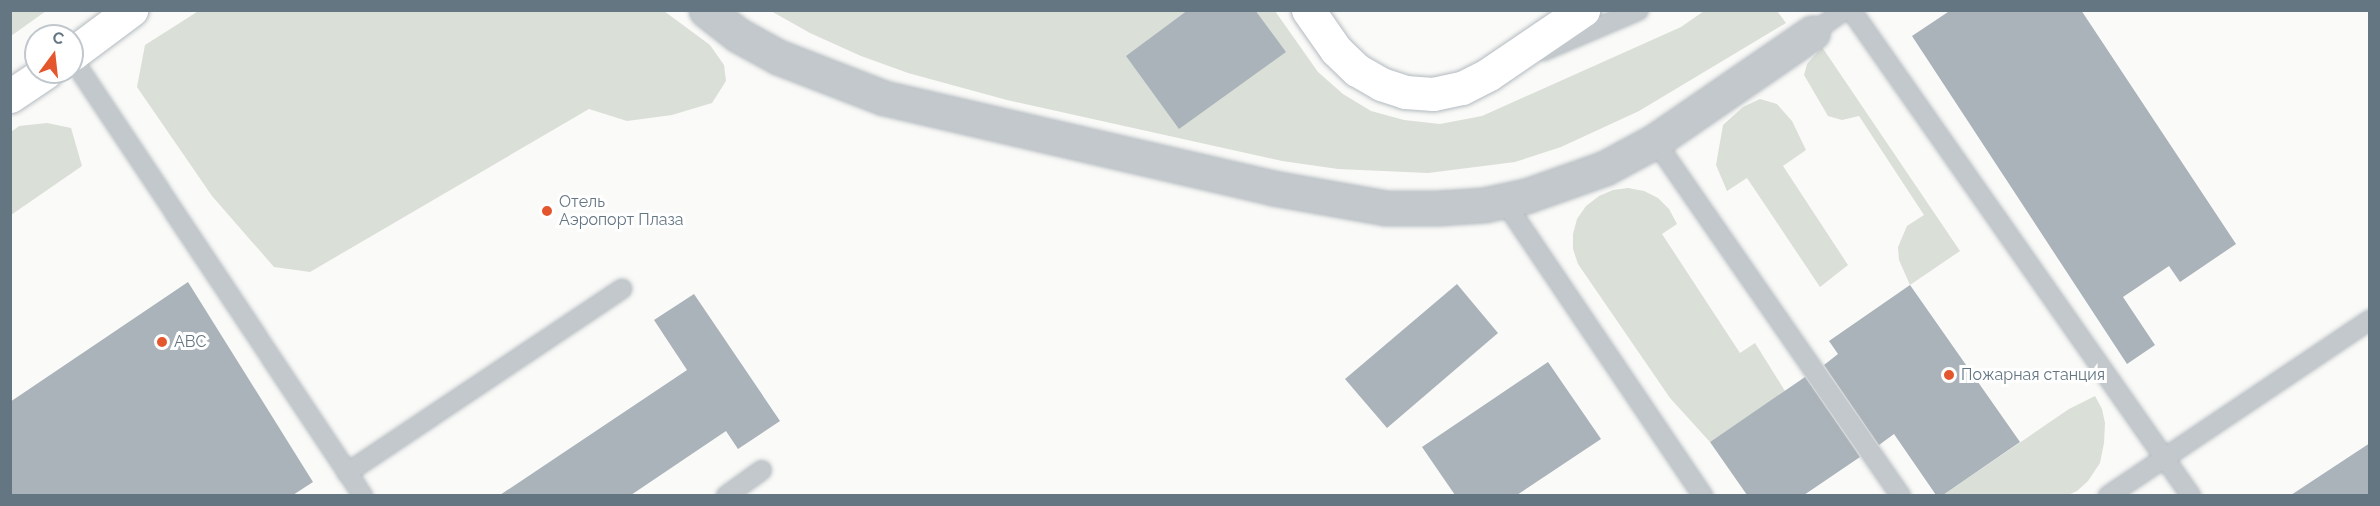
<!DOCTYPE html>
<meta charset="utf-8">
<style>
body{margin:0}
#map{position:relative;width:2380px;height:506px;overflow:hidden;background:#fafaf8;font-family:Raleway,sans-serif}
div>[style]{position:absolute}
.green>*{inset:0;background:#dadfd7}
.building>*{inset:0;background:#aab3b9}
.roads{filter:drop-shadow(0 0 2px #b3babf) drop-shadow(0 0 2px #b3babf)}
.lane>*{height:18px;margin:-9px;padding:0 9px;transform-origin:9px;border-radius:9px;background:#c3c8cc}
.street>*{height:33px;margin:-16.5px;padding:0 16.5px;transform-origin:16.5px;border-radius:16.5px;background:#c3c8cc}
.secondary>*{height:33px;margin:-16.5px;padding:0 16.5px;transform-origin:16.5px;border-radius:16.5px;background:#fff}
.dots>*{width:16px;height:16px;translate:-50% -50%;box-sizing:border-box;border:3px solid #fff;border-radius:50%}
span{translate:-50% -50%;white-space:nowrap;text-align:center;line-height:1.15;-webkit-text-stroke:6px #fff;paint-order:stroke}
.poi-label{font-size:16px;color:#657683}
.left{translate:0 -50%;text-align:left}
.frame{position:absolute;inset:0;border:12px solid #657683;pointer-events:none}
.north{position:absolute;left:24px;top:24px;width:60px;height:60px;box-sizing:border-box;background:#fff;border:2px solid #c1c8cd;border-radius:50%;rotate:15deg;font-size:16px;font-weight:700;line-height:24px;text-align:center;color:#657683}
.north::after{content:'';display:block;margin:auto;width:21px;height:27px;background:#e4572e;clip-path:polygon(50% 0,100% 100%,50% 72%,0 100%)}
</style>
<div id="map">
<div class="green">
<i style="clip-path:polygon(11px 10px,46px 10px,46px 11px,11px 36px)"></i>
<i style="clip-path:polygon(200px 10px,664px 11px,710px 45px,724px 65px,726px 81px,712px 103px,672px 115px,627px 121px,589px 109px,310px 272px,274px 267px,212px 196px,137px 87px,145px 45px)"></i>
<i style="clip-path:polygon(771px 11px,1275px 11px,1318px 72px,1343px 94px,1371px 111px,1404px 120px,1440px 124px,1482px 116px,1681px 27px,1704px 11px,1777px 11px,1786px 23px,1639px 111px,1561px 147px,1515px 162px,1428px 173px,1338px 169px,1282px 161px,1007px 100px,908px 73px,861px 56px,810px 33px)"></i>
<i style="clip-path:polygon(1822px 47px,1960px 251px,1910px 285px,1899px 260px,1898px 247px,1907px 226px,1924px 215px,1859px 116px,1842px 120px,1828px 116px,1804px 75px,1807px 64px)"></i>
<i style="clip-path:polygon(1760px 99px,1777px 104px,1792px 121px,1806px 150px,1783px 166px,1848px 265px,1820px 287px,1747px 178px,1727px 191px,1716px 165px,1723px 125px,1743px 107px)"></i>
<i style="clip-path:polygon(47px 123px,71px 128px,82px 166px,11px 215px,11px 132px,19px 126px)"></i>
<i style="clip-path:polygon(1628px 188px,1644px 191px,1658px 198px,1669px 209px,1677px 224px,1662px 234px,1740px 353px,1755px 343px,1785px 391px,1710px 442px,1670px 398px,1578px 264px,1573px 249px,1573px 234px,1577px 219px,1586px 206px,1599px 196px,1613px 190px)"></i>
<i style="clip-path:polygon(2095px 396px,2102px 409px,2105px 423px,2104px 443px,2100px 463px,2088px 481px,2077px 491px,2066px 496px,1943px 495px,2069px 409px)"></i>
</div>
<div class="building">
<i style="clip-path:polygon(1188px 10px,1255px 10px,1286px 52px,1179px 129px,1126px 56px)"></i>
<i style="clip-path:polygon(1951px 10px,2081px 10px,2236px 244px,2180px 282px,2169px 266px,2123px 297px,2155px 345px,2127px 364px,1912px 36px)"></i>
<i style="clip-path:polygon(188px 282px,313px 482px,293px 495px,10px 495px,10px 402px)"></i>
<i style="clip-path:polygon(1457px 284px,1498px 333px,1387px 428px,1345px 379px)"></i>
<i style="clip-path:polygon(1910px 285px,2020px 442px,1943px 495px,1936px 495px,1894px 434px,1879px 445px,1824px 365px,1838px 354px,1829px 341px)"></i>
<i style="clip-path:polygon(694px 294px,780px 421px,738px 449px,726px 431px,631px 495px,500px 495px,687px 370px,654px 320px)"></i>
<i style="clip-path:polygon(1548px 362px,1601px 439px,1517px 495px,1455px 495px,1422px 447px)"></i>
<i style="clip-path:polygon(1805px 377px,1860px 457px,1804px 495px,1747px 495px,1710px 442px)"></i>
<i style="clip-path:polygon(2370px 443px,2370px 495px,2291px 495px)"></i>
</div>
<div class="roads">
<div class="lane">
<i style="left:1851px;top:10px;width:593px;rotate:55.02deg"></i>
<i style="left:1812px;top:33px;width:40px;rotate:-34.9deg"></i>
<i style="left:1543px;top:51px;width:104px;rotate:-23.1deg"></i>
<i style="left:72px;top:58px;width:526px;rotate:56.4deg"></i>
<i style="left:1655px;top:141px;width:432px;rotate:55.3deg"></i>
<i style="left:1504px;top:201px;width:356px;rotate:56deg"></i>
<i style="left:347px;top:473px;width:331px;rotate:-33.8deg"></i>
<i style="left:726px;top:496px;width:44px;rotate:-35.8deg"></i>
<i style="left:2108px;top:496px;width:316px;rotate:-33.9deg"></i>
</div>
<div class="street">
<i style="left:706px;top:10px;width:41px;rotate:38deg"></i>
<i style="left:738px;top:35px;width:46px;rotate:28.8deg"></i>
<i style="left:778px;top:57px;width:114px;rotate:21.1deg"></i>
<i style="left:884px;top:98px;width:399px;rotate:13deg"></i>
<i style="left:1273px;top:188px;width:115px;rotate:10deg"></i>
<i style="left:1386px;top:208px;width:51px"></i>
<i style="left:1437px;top:208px;width:47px;rotate:-3.7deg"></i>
<i style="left:1484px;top:205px;width:43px;rotate:-12.1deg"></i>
<i style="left:1526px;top:196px;width:84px;rotate:-19.5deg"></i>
<i style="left:1605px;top:168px;width:57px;rotate:-28.4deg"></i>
<i style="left:1655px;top:141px;width:191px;rotate:-34.5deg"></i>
</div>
<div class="secondary">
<i style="left:1308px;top:10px;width:49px;rotate:55deg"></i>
<i style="left:1336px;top:50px;width:29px;rotate:44deg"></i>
<i style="left:1357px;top:70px;width:28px;rotate:30deg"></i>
<i style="left:1381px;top:84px;width:25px;rotate:18deg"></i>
<i style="left:1405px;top:92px;width:28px;rotate:4deg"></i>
<i style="left:1433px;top:94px;width:30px;rotate:-12deg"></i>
<i style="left:1462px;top:88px;width:30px;rotate:-27deg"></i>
<i style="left:1489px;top:74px;width:114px;rotate:-34.2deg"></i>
<i style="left:72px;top:54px;width:74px;rotate:-36.7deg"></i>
<i style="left:10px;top:96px;width:43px;rotate:-33.7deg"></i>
</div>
</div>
<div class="dots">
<i style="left:547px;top:211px;background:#e4572e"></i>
<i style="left:162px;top:342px;background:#e4572e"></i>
<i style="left:1949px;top:375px;background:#e4572e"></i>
</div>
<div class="poi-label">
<span class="left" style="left:559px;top:211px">Отель<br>Аэропорт Плаза</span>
<span class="left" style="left:174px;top:342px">ABC</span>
<span class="left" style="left:1961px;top:375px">Пожарная станция</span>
</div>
<div class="frame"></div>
<div class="north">С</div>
</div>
